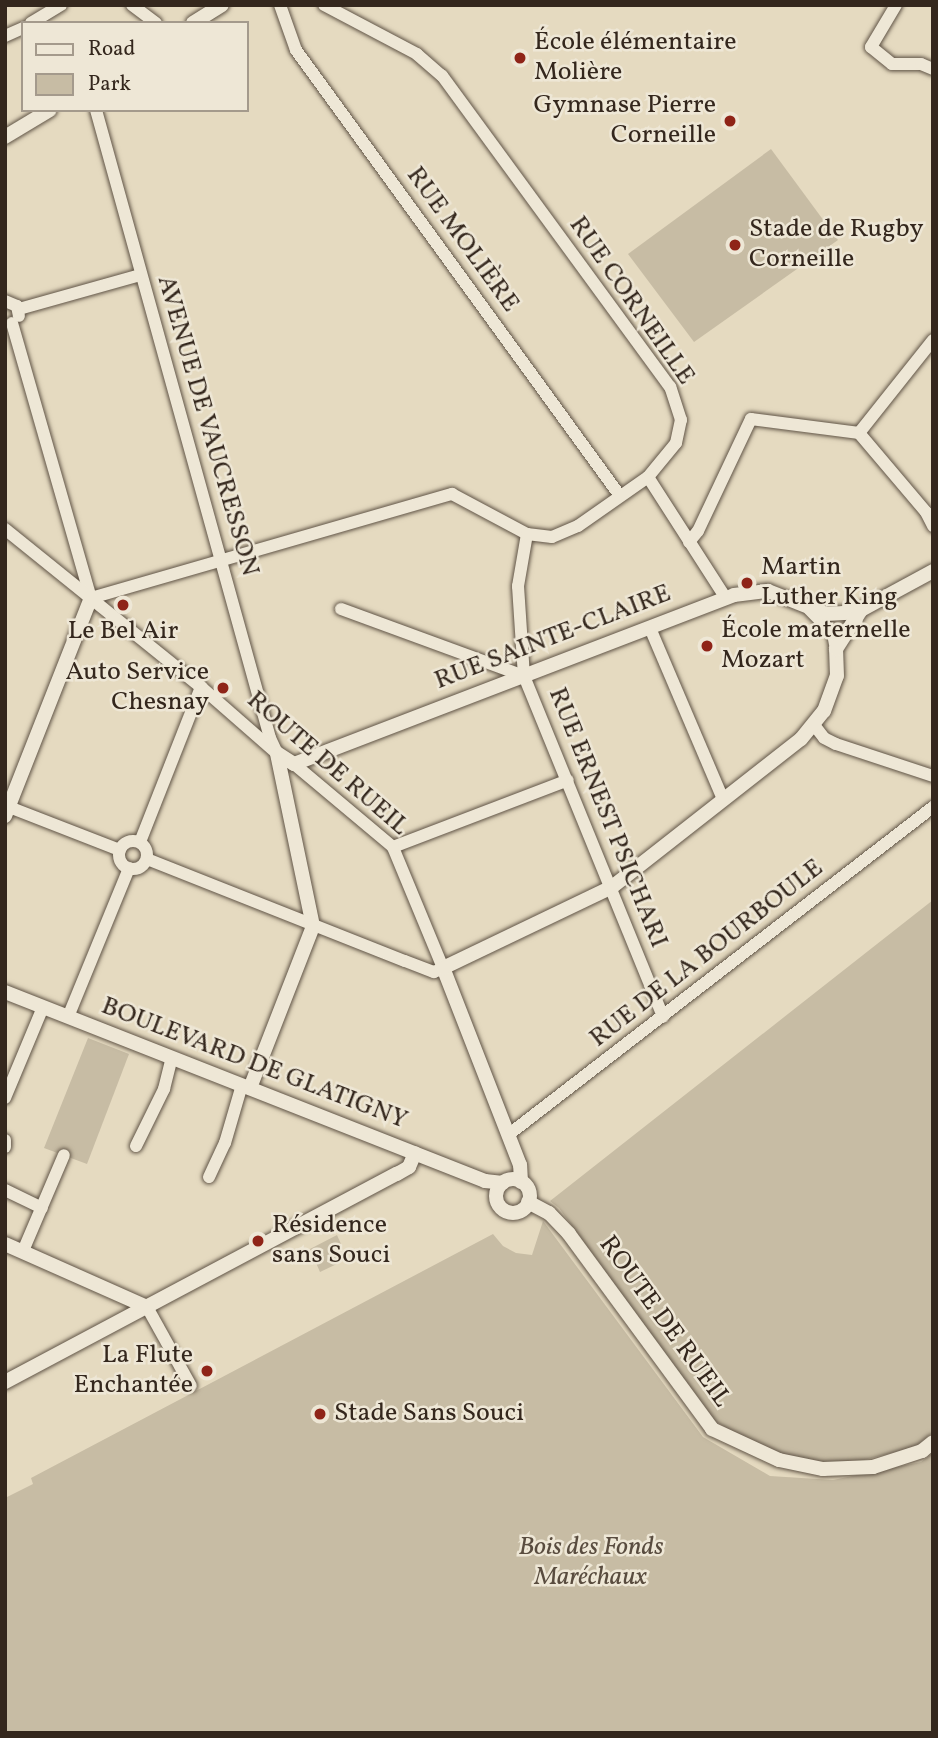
<!DOCTYPE html>
<meta charset="utf-8">
<style>
body{margin:0}
#map{position:relative;width:938px;height:1738px;overflow:hidden;background:#e5dac0;font-family:Vollkorn,serif}
div>[style]{position:absolute}
.green>*{inset:0;background:#c7bca4}
.roads{filter:drop-shadow(0 0 2px #605446) drop-shadow(0 0 2px #605446)}
.minor>*{height:12px;margin:-6px;padding:0 6px;transform-origin:6px;border-radius:6px;background:#eee7d6}
.minor>.ring{margin:-6px;padding:0;box-sizing:content-box;background:none;border:12px solid #eee7d6;border-radius:50%}
.tertiary>*{height:14px;margin:-7px;padding:0 7px;transform-origin:7px;border-radius:7px;background:#eee7d6}
.tertiary>.ring{margin:-7px;padding:0;box-sizing:content-box;background:none;border:14px solid #eee7d6;border-radius:50%}
.dots>*{width:19px;height:19px;translate:-50% -50%;box-sizing:border-box;border:4px solid #eee7d6;border-radius:50%}
span{translate:-50% -50%;white-space:nowrap;text-align:center;line-height:1.15;-webkit-text-stroke:5px #eee7d6;paint-order:stroke}
.poi-label{font-size:26px;color:#34271d}
.left{translate:0 -50%;text-align:left}
.right{translate:-100% -50%;text-align:right}
.street-label{font-size:26px;color:#34271d}
.park-label{font-size:26px;color:#594c3f;font-style:italic}
.frame{position:absolute;inset:0;border:7px solid #34271d;pointer-events:none}
.legend{position:absolute;left:21px;top:21px;width:228px;height:91px;box-sizing:border-box;background:#eee7d6;border:2px solid #a49a8c;margin:0;padding:9px 12px;list-style:none;font-size:21px;color:#34271d}
.legend li{display:flex;align-items:center;gap:14px;height:35px}
.legend b{width:35px;border:2px solid #a49a8c}
</style>
<div id="map">
<div class="green">
<i style="clip-path:polygon(771px 149px,838px 240px,694px 342px,628px 254px)"></i>
<i style="clip-path:polygon(933px 900px,933px 1432px,915px 1447px,832px 1468px,775px 1458px,712px 1419px,559px 1208px,550px 1201px)"></i>
<i style="clip-path:polygon(88px 1038px,129px 1054px,87px 1164px,44px 1148px)"></i>
<i style="clip-path:polygon(543px 1221px,703px 1437px,770px 1476px,833px 1480px,921px 1462px,933px 1453px,933px 1733px,5px 1733px,5px 1498px,33px 1484px,31px 1478px,493px 1234px,503px 1246px,516px 1253px,532px 1255px)"></i>
<i style="clip-path:polygon(337px 1235px,341px 1244px,341px 1262px,320px 1272px,310px 1249px)"></i>
</div>
<div class="roads">
<div class="minor">
<i style="left:132px;top:5px;width:30px;rotate:37deg"></i>
<i style="left:280px;top:5px;width:48px;rotate:70.4deg"></i>
<i style="left:296px;top:50px;width:551px;rotate:54deg"></i>
<i style="left:896px;top:5px;width:49px;rotate:120.8deg"></i>
<i style="left:871px;top:47px;width:27px;rotate:39deg"></i>
<i style="left:892px;top:64px;width:29px"></i>
<i style="left:921px;top:64px;width:13px;rotate:23deg"></i>
<i style="left:31px;top:23px;width:35px;rotate:-31deg"></i>
<i style="left:5px;top:36px;width:20px;rotate:-24deg"></i>
<i style="left:96px;top:110px;width:652px;rotate:74.51deg"></i>
<i style="left:270px;top:738px;width:17px;rotate:65deg"></i>
<i style="left:5px;top:301px;width:13px;rotate:23deg"></i>
<i style="left:17px;top:306px;width:10px;rotate:79deg"></i>
<i style="left:19px;top:309px;width:126px;rotate:-15.7deg"></i>
<i style="left:12px;top:323px;width:286px;rotate:74deg"></i>
<i style="left:859px;top:433px;width:104px;rotate:49.7deg"></i>
<i style="left:926px;top:512px;width:16px;rotate:63deg"></i>
<i style="left:859px;top:433px;width:119px;rotate:-51.5deg"></i>
<i style="left:648px;top:477px;width:143px;rotate:57.3deg"></i>
<i style="left:5px;top:529px;width:252px;rotate:38.9deg"></i>
<i style="left:201px;top:687px;width:97px;rotate:41.2deg"></i>
<i style="left:527px;top:534px;width:53px;rotate:99.8deg"></i>
<i style="left:518px;top:586px;width:90px;rotate:86.2deg"></i>
<i style="left:524px;top:676px;width:368px;rotate:67.8deg"></i>
<i style="left:689px;top:542px;width:14px;rotate:-51deg"></i>
<i style="left:698px;top:531px;width:124px;rotate:-64.7deg"></i>
<i style="left:751px;top:419px;width:109px;rotate:7.4deg"></i>
<i style="left:91px;top:598px;width:376px;rotate:-16.1deg"></i>
<i style="left:452px;top:494px;width:85px;rotate:28.1deg"></i>
<i style="left:527px;top:534px;width:25px;rotate:7deg"></i>
<i style="left:552px;top:537px;width:28px;rotate:-23deg"></i>
<i style="left:578px;top:526px;width:85px;rotate:-35deg"></i>
<i style="left:648px;top:477px;width:44px;rotate:-50.5deg"></i>
<i style="left:676px;top:443px;width:24px;rotate:-78deg"></i>
<i style="left:681px;top:420px;width:35px;rotate:-108deg"></i>
<i style="left:670px;top:387px;width:386px;rotate:-126.2deg"></i>
<i style="left:442px;top:76px;width:33px;rotate:-139deg"></i>
<i style="left:417px;top:54px;width:105px;rotate:-152.2deg"></i>
<i style="left:341px;top:609px;width:195px;rotate:20.1deg"></i>
<i style="left:809px;top:609px;width:35px;rotate:46deg"></i>
<i style="left:833px;top:634px;width:15px;rotate:79deg"></i>
<i style="left:650px;top:628px;width:186px;rotate:66.9deg"></i>
<i style="left:814px;top:725px;width:16px;rotate:52deg"></i>
<i style="left:824px;top:738px;width:13px;rotate:27deg"></i>
<i style="left:836px;top:744px;width:102px;rotate:18.3deg"></i>
<i style="left:9px;top:807px;width:119px;rotate:21.2deg"></i>
<i class="ring" style="left:119px;top:841px;width:16px;height:16px"></i>
<i style="left:140px;top:842px;width:167px;rotate:-68.5deg"></i>
<i style="left:393px;top:847px;width:187px;rotate:-20.9deg"></i>
<i style="left:147px;top:859px;width:277px;rotate:21.6deg"></i>
<i style="left:405px;top:961px;width:31px;rotate:21deg"></i>
<i style="left:434px;top:972px;width:10px;rotate:-24deg"></i>
<i style="left:443px;top:968px;width:131px;rotate:-112.5deg"></i>
<i style="left:393px;top:847px;width:129px;rotate:-140deg"></i>
<i style="left:68px;top:1017px;width:161px;rotate:-67.7deg"></i>
<i style="left:5px;top:1098px;width:99px;rotate:-67.3deg"></i>
<i style="left:508px;top:1135px;width:537px;rotate:-37.66deg"></i>
<i style="left:5px;top:1140px;width:7px;rotate:90deg"></i>
<i style="left:136px;top:1146px;width:64px;rotate:-63.8deg"></i>
<i style="left:164px;top:1089px;width:32px;rotate:-76deg"></i>
<i style="left:209px;top:1177px;width:38px;rotate:-65deg"></i>
<i style="left:225px;top:1143px;width:60px;rotate:-73.7deg"></i>
<i style="left:5px;top:1190px;width:41px;rotate:25.9deg"></i>
<i style="left:23px;top:1251px;width:104px;rotate:-66.9deg"></i>
<i style="left:147px;top:1307px;width:90px;rotate:60.9deg"></i>
</div>
<div class="tertiary">
<i style="left:193px;top:23px;width:34px;rotate:-32deg"></i>
<i style="left:5px;top:137px;width:52px;rotate:-31deg"></i>
<i style="left:277px;top:753px;width:20px;rotate:33deg"></i>
<i style="left:294px;top:764px;width:471px;rotate:-21deg"></i>
<i style="left:734px;top:595px;width:34px;rotate:-7deg"></i>
<i style="left:768px;top:591px;width:62px;rotate:21.6deg"></i>
<i style="left:826px;top:614px;width:18px;rotate:-3deg"></i>
<i style="left:844px;top:613px;width:17px;rotate:-10deg"></i>
<i style="left:861px;top:610px;width:82px;rotate:-28.4deg"></i>
<i style="left:5px;top:816px;width:234px;rotate:-68.5deg"></i>
<i style="left:5px;top:992px;width:516px;rotate:21.49deg"></i>
<i style="left:485px;top:1181px;width:18px;rotate:6deg"></i>
<i style="left:250px;top:1088px;width:174px;rotate:-68.7deg"></i>
<i style="left:313px;top:926px;width:177px;rotate:-101.8deg"></i>
<i class="ring" style="left:496px;top:1179px;width:20px;height:20px"></i>
<i style="left:521px;top:1182px;width:17px;rotate:-93deg"></i>
<i style="left:520px;top:1165px;width:212px;rotate:-111.3deg"></i>
<i style="left:443px;top:968px;width:187px;rotate:-25.6deg"></i>
<i style="left:612px;top:887px;width:240px;rotate:-38.1deg"></i>
<i style="left:801px;top:739px;width:36px;rotate:-51deg"></i>
<i style="left:824px;top:711px;width:37px;rotate:-70deg"></i>
<i style="left:837px;top:676px;width:27px;rotate:-92deg"></i>
<i style="left:836px;top:649px;width:46px;rotate:-57.3deg"></i>
<i style="left:528px;top:1202px;width:24px;rotate:28deg"></i>
<i style="left:549px;top:1213px;width:29px;rotate:46deg"></i>
<i style="left:569px;top:1234px;width:242px;rotate:53.7deg"></i>
<i style="left:712px;top:1429px;width:74px;rotate:24.8deg"></i>
<i style="left:779px;top:1460px;width:45px;rotate:11.6deg"></i>
<i style="left:823px;top:1469px;width:50px;rotate:-2.3deg"></i>
<i style="left:873px;top:1467px;width:52px;rotate:-18.1deg"></i>
<i style="left:922px;top:1451px;width:14px;rotate:-39deg"></i>
<i style="left:5px;top:1244px;width:155px;rotate:23.9deg"></i>
<i style="left:5px;top:1382px;width:444px;rotate:-28deg"></i>
<i style="left:397px;top:1174px;width:14px;rotate:-30deg"></i>
<i style="left:409px;top:1167px;width:15px;rotate:-67deg"></i>
</div>
</div>
<div class="dots">
<i style="left:520px;top:58px;background:#8f2418"></i>
<i style="left:730px;top:121px;background:#8f2418"></i>
<i style="left:735px;top:245px;background:#8f2418"></i>
<i style="left:747px;top:583px;background:#8f2418"></i>
<i style="left:123px;top:605px;background:#8f2418"></i>
<i style="left:707px;top:646px;background:#8f2418"></i>
<i style="left:223px;top:688px;background:#8f2418"></i>
<i style="left:258px;top:1241px;background:#8f2418"></i>
<i style="left:207px;top:1371px;background:#8f2418"></i>
<i style="left:320px;top:1414px;background:#8f2418"></i>
</div>
<div class="poi-label">
<span class="left" style="left:534px;top:58px">École élémentaire<br>Molière</span>
<span class="right" style="left:716px;top:121px">Gymnase Pierre<br>Corneille</span>
<span class="left" style="left:749px;top:245px">Stade de Rugby<br>Corneille</span>
<span class="left" style="left:761px;top:583px">Martin<br>Luther King</span>
<span class="left" style="left:721px;top:646px">École maternelle<br>Mozart</span>
<span style="left:123px;top:632px">Le Bel Air</span>
<span class="right" style="left:209px;top:688px">Auto Service<br>Chesnay</span>
<span class="left" style="left:272px;top:1241px">Résidence<br>sans Souci</span>
<span class="right" style="left:193px;top:1371px">La Flute<br>Enchantée</span>
<span class="left" style="left:334px;top:1414px">Stade Sans Souci</span>
</div>
<div class="street-label">
<span style="left:462px;top:240px;rotate:54deg">RUE MOLIÈRE</span>
<span style="left:631px;top:301px;rotate:55deg">RUE CORNEILLE</span>
<span style="left:207px;top:426px;rotate:74deg">AVENUE DE VAUCRESSON</span>
<span style="left:553px;top:638px;rotate:-21deg">RUE SAINTE-CLAIRE</span>
<span style="left:327px;top:764px;rotate:41deg">ROUTE DE RUEIL</span>
<span style="left:607px;top:818px;rotate:68deg">RUE ERNEST PSICHARI</span>
<span style="left:707px;top:954px;rotate:-38deg">RUE DE LA BOURBOULE</span>
<span style="left:254px;top:1064px;rotate:21deg">BOULEVARD DE GLATIGNY</span>
<span style="left:664px;top:1322px;rotate:54deg">ROUTE DE RUEIL</span>
</div>
<div class="park-label">
<span style="left:591px;top:1563px">Bois des Fonds<br>Maréchaux</span>
</div>
<div class="frame"></div>
<ul class="legend">
<li><b style="height:9px;background:#eee7d6"></b>Road</li>
<li><b style="height:19px;background:#c7bca4"></b>Park</li>
</ul>
</div>
